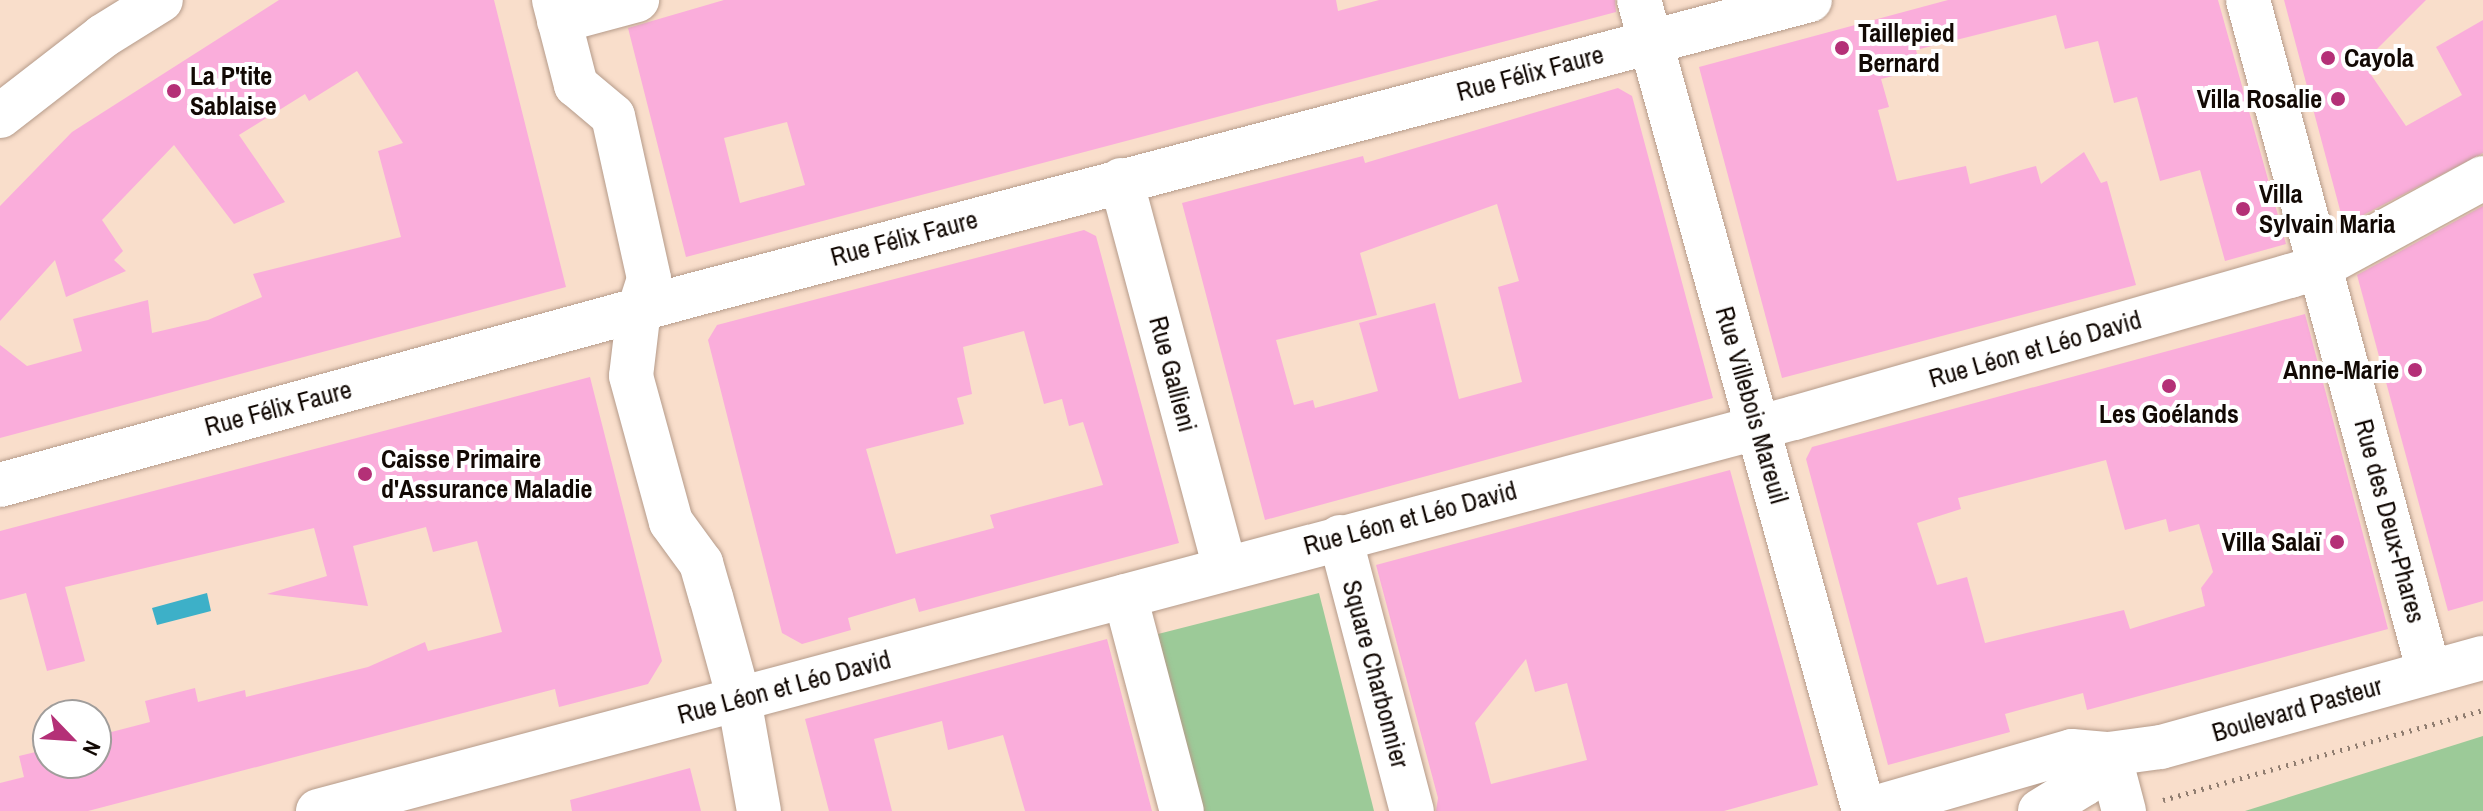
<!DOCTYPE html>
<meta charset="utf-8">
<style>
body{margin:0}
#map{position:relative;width:2483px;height:811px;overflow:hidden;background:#f9decb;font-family:"Archivo Narrow",sans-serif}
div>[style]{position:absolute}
.green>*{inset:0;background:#9cca98}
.water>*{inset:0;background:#3db0c8}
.building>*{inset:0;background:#faaddb}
.path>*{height:5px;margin-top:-2.5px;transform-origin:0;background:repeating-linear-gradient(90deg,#907d70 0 2px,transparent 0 8px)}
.roads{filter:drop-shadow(0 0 2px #b59b8a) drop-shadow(0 0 2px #b59b8a)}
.street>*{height:44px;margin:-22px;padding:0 22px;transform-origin:22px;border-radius:22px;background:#fff}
.secondary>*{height:44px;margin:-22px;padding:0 22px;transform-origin:22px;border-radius:22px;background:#fff}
.dots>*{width:22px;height:22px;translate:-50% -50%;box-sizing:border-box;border:4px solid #fff;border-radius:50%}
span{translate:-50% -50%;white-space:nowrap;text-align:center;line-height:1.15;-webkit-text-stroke:8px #fff;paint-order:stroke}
.poi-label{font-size:26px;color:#120904;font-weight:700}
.left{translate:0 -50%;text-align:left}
.right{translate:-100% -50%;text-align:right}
.street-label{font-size:26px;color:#120904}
.north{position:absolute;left:32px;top:699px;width:80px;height:80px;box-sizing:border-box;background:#fff;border:2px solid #a09d9b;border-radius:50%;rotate:115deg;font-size:22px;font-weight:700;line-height:32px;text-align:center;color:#120904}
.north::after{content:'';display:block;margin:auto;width:28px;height:36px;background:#b43077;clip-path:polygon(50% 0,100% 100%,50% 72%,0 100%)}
</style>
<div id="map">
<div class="green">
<i style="clip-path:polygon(1319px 593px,1374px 811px,1202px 811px,1158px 634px)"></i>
<i style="clip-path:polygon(2483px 736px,2483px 811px,2245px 811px)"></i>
</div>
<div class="water">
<i style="clip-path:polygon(207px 593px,211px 611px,157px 625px,152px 608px)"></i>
</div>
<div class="building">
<i style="clip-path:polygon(279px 0,494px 0,566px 287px,0 438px,0 345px,27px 366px,82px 351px,73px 319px,148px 300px,152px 333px,208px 320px,262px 297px,253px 274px,401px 237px,378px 151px,403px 143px,357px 71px,309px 101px,305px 94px,239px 135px,285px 202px,234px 224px,174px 145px,102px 220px,123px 251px,114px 260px,126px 271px,66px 297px,55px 260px,0 321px,0 206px,72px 132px)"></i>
<i style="clip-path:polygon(evenodd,724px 0,1336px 0,1338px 11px,1379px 0,1615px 0,1616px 12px,686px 257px,628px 28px,724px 0,787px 122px,805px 185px,740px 203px,724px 138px,787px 122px)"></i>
<i style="clip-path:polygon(1948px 0,2218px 0,2286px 244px,2225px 261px,2200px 170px,2160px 181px,2137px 97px,2114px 103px,2098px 41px,2065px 49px,2056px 15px,1916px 50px,1921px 69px,1881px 79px,1889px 107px,1878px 110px,1897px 181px,1966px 166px,1970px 184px,2036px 166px,2041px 184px,2084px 152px,2101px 183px,2107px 181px,2136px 285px,1782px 378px,1699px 67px)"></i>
<i style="clip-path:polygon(2284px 0,2426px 0,2363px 63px,2406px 126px,2462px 95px,2436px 47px,2483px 20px,2483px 153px,2344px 225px)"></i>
<i style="clip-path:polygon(evenodd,1618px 88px,1632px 96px,1713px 398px,1265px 520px,1182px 203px,1363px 156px,1365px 163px,1618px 88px,1497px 204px,1519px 281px,1498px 287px,1522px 382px,1459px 399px,1435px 303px,1359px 323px,1378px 391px,1315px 408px,1313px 400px,1294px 405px,1276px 340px,1377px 315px,1360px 253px,1497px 204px)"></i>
<i style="clip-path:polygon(2483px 206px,2483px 601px,2448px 611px,2357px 275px)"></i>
<i style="clip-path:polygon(evenodd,1084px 230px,1096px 236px,1179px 543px,919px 612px,915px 598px,848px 618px,851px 630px,802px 644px,782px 633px,708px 340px,717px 325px,1084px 230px,1024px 331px,1044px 404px,1062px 399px,1069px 426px,1083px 422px,1103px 485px,990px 515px,994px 528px,896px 554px,866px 449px,964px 424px,957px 398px,972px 394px,963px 347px,1024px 331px)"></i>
<i style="clip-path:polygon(evenodd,2305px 314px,2388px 629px,2087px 710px,2083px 693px,2038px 705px,2005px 714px,2010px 732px,1888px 765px,1806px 459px,1812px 447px,2305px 314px,2106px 460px,2125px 530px,2166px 519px,2169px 532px,2199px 524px,2213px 572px,2201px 588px,2205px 606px,2130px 629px,2124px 610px,1985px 643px,1967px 577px,1937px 585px,1917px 523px,1961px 509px,1958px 498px,2106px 460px)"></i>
<i style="clip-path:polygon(590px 377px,662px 661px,648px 684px,559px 707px,555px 689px,88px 811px,0 811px,0 783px,24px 777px,19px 756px,48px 749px,48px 763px,96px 763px,96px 736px,150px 722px,145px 701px,195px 688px,198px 702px,245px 690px,246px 697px,368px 667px,425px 642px,428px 651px,502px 632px,477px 541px,433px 552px,426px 527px,353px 546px,368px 606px,267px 594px,327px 576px,314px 528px,65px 587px,85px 661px,47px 671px,26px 593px,0 600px,0 531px)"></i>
<i style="clip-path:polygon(evenodd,1730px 470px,1818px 785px,1724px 811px,1436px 811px,1438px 798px,1376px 565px,1730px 470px,1526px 659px,1535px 692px,1567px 683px,1587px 760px,1491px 784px,1475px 723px,1526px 659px)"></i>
<i style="clip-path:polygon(1107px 639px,1152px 811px,1025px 811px,1003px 735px,948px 750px,942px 721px,874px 739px,892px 811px,829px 811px,805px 719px)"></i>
<i style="clip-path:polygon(690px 768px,701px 811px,572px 811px,570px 800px)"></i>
</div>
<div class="path">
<i style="left:2163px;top:800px;width:332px;rotate:-15.7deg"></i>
</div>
<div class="roads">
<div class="street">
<i style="left:554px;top:0;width:88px;rotate:75.5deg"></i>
<i style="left:576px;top:85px;width:48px;rotate:40deg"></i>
<i style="left:613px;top:116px;width:167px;rotate:77.5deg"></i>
<i style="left:649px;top:279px;width:32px;rotate:108deg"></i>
<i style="left:639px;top:309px;width:67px;rotate:96.8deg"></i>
<i style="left:631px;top:376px;width:151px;rotate:74.7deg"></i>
<i style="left:671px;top:522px;width:51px;rotate:53.8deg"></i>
<i style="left:701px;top:563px;width:35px;rotate:74deg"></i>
<i style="left:711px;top:597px;width:106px;rotate:74.6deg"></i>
<i style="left:739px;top:699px;width:114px;rotate:79.9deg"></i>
<i style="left:1639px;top:0;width:842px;rotate:74.49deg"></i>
<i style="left:2248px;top:0;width:696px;rotate:74.93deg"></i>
<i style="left:559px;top:21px;width:81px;rotate:-15.1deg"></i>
<i style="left:1121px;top:180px;width:402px;rotate:75deg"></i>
<i style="left:0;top:485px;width:722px;rotate:-15.35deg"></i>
<i style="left:696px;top:294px;width:1152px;rotate:-14.78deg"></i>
<i style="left:1340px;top:537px;width:283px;rotate:75.3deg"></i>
<i style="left:1125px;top:596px;width:222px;rotate:75.2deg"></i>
<i style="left:2109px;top:754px;width:59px;rotate:75.3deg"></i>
<i style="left:318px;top:811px;width:1527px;rotate:-14.91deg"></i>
<i style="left:1794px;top:418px;width:516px;rotate:-15.98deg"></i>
<i style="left:2290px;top:276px;width:31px;rotate:-17deg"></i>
<i style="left:2320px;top:267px;width:186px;rotate:-28.6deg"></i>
</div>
<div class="secondary">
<i style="left:0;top:116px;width:130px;rotate:-37.8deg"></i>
<i style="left:103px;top:36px;width:68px;rotate:-31.8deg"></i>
<i style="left:1864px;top:811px;width:216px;rotate:-16.1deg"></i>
<i style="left:2072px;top:751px;width:37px;rotate:5deg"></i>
<i style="left:2109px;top:754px;width:52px;rotate:-7.7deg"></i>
<i style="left:2161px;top:747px;width:334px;rotate:-15.5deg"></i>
<i style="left:2040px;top:811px;width:52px;rotate:-31.5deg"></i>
<i style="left:2084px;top:784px;width:39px;rotate:-50deg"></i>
</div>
</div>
<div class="dots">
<i style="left:1842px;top:48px;background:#b43077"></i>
<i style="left:2328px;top:58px;background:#b43077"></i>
<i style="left:174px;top:91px;background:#b43077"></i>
<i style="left:2338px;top:99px;background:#b43077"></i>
<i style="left:2243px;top:209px;background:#b43077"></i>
<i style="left:2415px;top:370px;background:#b43077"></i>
<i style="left:2169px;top:386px;background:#b43077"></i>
<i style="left:365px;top:474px;background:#b43077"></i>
<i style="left:2337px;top:542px;background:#b43077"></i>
</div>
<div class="poi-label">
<span class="left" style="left:1858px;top:48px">Taillepied<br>Bernard</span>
<span class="left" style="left:2344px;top:58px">Cayola</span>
<span class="left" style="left:190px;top:91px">La P'tite<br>Sablaise</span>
<span class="right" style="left:2322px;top:99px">Villa Rosalie</span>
<span class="left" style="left:2259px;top:209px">Villa<br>Sylvain Maria</span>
<span class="right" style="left:2399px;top:370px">Anne-Marie</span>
<span style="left:2169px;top:414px">Les Goélands</span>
<span class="left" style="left:381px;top:474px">Caisse Primaire<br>d'Assurance Maladie</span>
<span class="right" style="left:2321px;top:542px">Villa Salaï</span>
</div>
<div class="street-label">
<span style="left:1530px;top:73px;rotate:-15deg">Rue Félix Faure</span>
<span style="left:904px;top:238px;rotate:-15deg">Rue Félix Faure</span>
<span style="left:2035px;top:349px;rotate:-16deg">Rue Léon et Léo David</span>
<span style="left:1173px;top:374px;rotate:75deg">Rue Gallieni</span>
<span style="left:1752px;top:405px;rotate:74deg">Rue Villebois Mareuil</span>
<span style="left:278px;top:408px;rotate:-15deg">Rue Félix Faure</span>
<span style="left:1410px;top:518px;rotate:-15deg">Rue Léon et Léo David</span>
<span style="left:2390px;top:521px;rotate:75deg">Rue des Deux-Phares</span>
<span style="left:1376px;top:674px;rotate:75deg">Square Charbonnier</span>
<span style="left:784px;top:687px;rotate:-15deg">Rue Léon et Léo David</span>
<span style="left:2297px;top:709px;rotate:-16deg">Boulevard Pasteur</span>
</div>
<div class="north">N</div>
</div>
